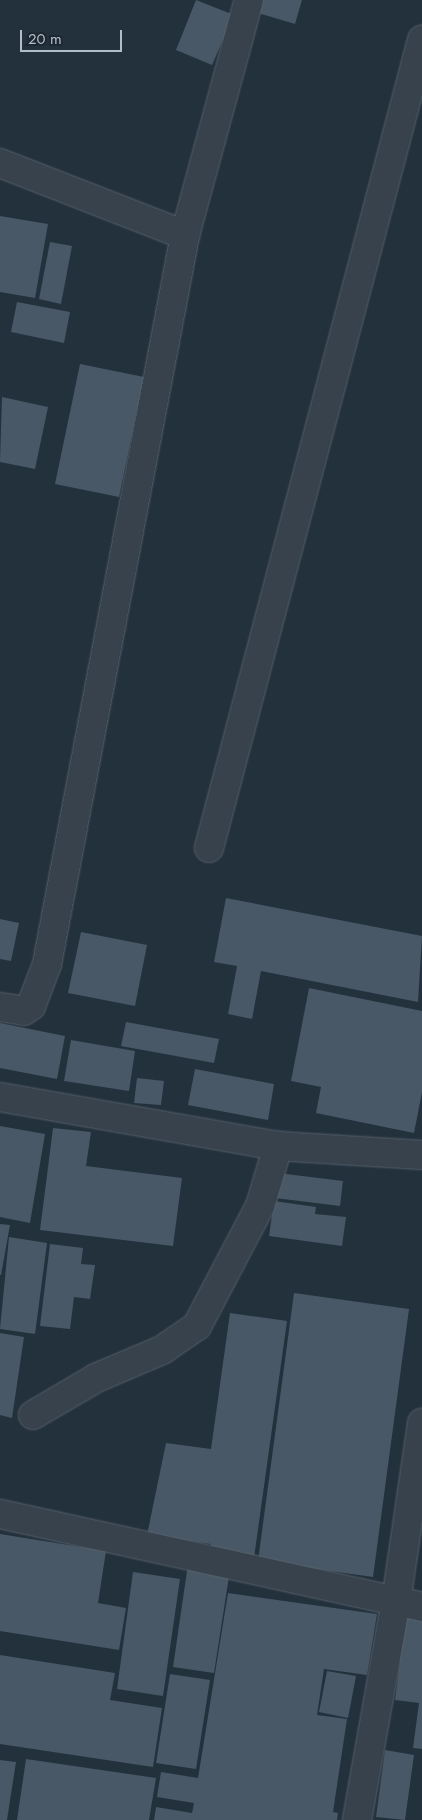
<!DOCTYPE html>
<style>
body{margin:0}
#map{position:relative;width:422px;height:1820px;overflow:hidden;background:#23313d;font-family:Jost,sans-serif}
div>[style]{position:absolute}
.building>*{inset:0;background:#495866}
.roads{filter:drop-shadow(0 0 1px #55606b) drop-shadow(0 0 1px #55606b)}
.minor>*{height:28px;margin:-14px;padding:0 14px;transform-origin:14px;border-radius:14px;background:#37424d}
span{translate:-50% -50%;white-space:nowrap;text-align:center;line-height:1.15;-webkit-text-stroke:4px #1c2732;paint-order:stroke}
.scale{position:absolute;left:20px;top:30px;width:102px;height:22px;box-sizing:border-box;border:2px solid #b3bdc8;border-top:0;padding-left:6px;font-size:15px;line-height:18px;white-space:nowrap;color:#b3bdc8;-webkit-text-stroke:4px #1c2732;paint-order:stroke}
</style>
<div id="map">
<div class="building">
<i style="clip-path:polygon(196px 0,234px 15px,212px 65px,176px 50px)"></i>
<i style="clip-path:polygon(261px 0,302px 0,295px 24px,258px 13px)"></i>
<i style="clip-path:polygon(0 216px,48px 224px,35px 298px,0 292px)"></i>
<i style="clip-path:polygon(50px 242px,72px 246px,61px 304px,39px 299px)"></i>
<i style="clip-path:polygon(17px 302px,70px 312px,64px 343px,11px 332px)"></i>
<i style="clip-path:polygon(80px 364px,144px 377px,119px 497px,55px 484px)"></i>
<i style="clip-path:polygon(2px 397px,48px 407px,35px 469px,0 462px)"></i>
<i style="clip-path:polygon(226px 898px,422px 936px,418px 1002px,261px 971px,252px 1019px,228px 1014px,237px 966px,214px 962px)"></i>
<i style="clip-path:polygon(0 919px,19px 923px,11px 961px,0 959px)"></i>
<i style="clip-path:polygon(81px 932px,147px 945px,135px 1006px,68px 993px)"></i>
<i style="clip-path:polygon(309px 988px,422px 1011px,422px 1092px,414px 1133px,316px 1113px,321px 1087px,291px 1081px)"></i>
<i style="clip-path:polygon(126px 1022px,219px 1039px,214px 1063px,121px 1046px)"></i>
<i style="clip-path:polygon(0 1023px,65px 1036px,57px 1079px,0 1068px)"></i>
<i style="clip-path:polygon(71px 1040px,135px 1051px,129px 1091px,64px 1081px)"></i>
<i style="clip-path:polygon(195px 1069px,274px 1084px,268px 1120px,188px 1105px)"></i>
<i style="clip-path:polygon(137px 1078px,164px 1081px,161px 1105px,134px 1103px)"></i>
<i style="clip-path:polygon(0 1126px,45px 1134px,30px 1223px,0 1217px)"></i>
<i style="clip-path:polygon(53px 1128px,91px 1132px,86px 1166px,182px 1178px,173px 1246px,40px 1230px)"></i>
<i style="clip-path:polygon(278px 1173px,343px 1181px,340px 1206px,275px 1198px)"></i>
<i style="clip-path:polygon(274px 1201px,316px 1207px,315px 1214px,346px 1217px,342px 1246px,269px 1236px)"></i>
<i style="clip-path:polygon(0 1224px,10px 1225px,1px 1275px,0 1275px)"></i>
<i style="clip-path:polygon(9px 1237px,47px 1243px,35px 1334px,0 1329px)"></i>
<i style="clip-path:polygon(50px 1244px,83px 1248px,81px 1264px,95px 1265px,90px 1299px,74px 1297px,70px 1329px,40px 1326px)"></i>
<i style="clip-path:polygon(294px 1293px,409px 1309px,373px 1577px,258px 1561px)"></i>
<i style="clip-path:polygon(230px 1313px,287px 1321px,254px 1558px,210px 1552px,211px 1544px,147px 1535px,166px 1443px,211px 1449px)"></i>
<i style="clip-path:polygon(0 1333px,24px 1337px,12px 1418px,0 1415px)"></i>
<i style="clip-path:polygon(0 1534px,106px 1551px,98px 1603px,126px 1608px,119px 1650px,0 1631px)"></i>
<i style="clip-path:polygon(188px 1564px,230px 1570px,214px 1673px,173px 1667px)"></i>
<i style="clip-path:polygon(133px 1572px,180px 1579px,163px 1696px,117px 1689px)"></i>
<i style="clip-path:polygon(228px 1593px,377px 1614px,367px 1675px,324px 1669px,317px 1715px,347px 1719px,333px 1812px,338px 1813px,337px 1820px,154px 1820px,156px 1807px,192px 1813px,194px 1803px,157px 1797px,161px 1772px,198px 1778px)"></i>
<i style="clip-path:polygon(406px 1613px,422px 1616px,422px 1749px,413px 1748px,419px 1703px,395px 1700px)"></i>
<i style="clip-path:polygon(0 1655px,115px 1673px,110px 1700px,162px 1708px,153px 1767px,0 1744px)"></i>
<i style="clip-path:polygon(327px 1671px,356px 1676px,348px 1718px,319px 1712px)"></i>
<i style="clip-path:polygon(170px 1674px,210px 1680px,196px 1769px,156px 1763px)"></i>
<i style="clip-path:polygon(385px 1750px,414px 1755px,405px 1820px,376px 1817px)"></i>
<i style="clip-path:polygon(26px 1759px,156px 1778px,149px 1820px,17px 1820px)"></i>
<i style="clip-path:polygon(0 1760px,16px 1762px,7px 1820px,0 1820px)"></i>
</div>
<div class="roads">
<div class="minor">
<i style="left:0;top:163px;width:199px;rotate:21.3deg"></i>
<i style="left:185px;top:235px;width:244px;rotate:-74.8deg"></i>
<i style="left:209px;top:848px;width:836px;rotate:-75.23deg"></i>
<i style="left:0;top:1007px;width:24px;rotate:9deg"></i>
<i style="left:24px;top:1011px;width:9px;rotate:-36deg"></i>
<i style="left:31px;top:1006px;width:45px;rotate:-69.1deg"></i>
<i style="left:47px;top:964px;width:742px;rotate:-79.28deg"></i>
<i style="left:0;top:1097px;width:282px;rotate:10deg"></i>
<i style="left:278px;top:1146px;width:144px;rotate:3.6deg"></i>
<i style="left:33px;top:1415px;width:73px;rotate:-30.4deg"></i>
<i style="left:96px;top:1378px;width:72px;rotate:-23deg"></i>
<i style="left:162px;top:1350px;width:42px;rotate:-34.4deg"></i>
<i style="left:197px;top:1326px;width:136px;rotate:-62.3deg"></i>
<i style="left:260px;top:1206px;width:63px;rotate:-73.3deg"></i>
<i style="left:0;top:1514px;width:432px;rotate:12.4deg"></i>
<i style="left:357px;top:1820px;width:221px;rotate:-79.9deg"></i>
<i style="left:396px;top:1602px;width:181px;rotate:-81.7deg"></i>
</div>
</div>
<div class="scale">20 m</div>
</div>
